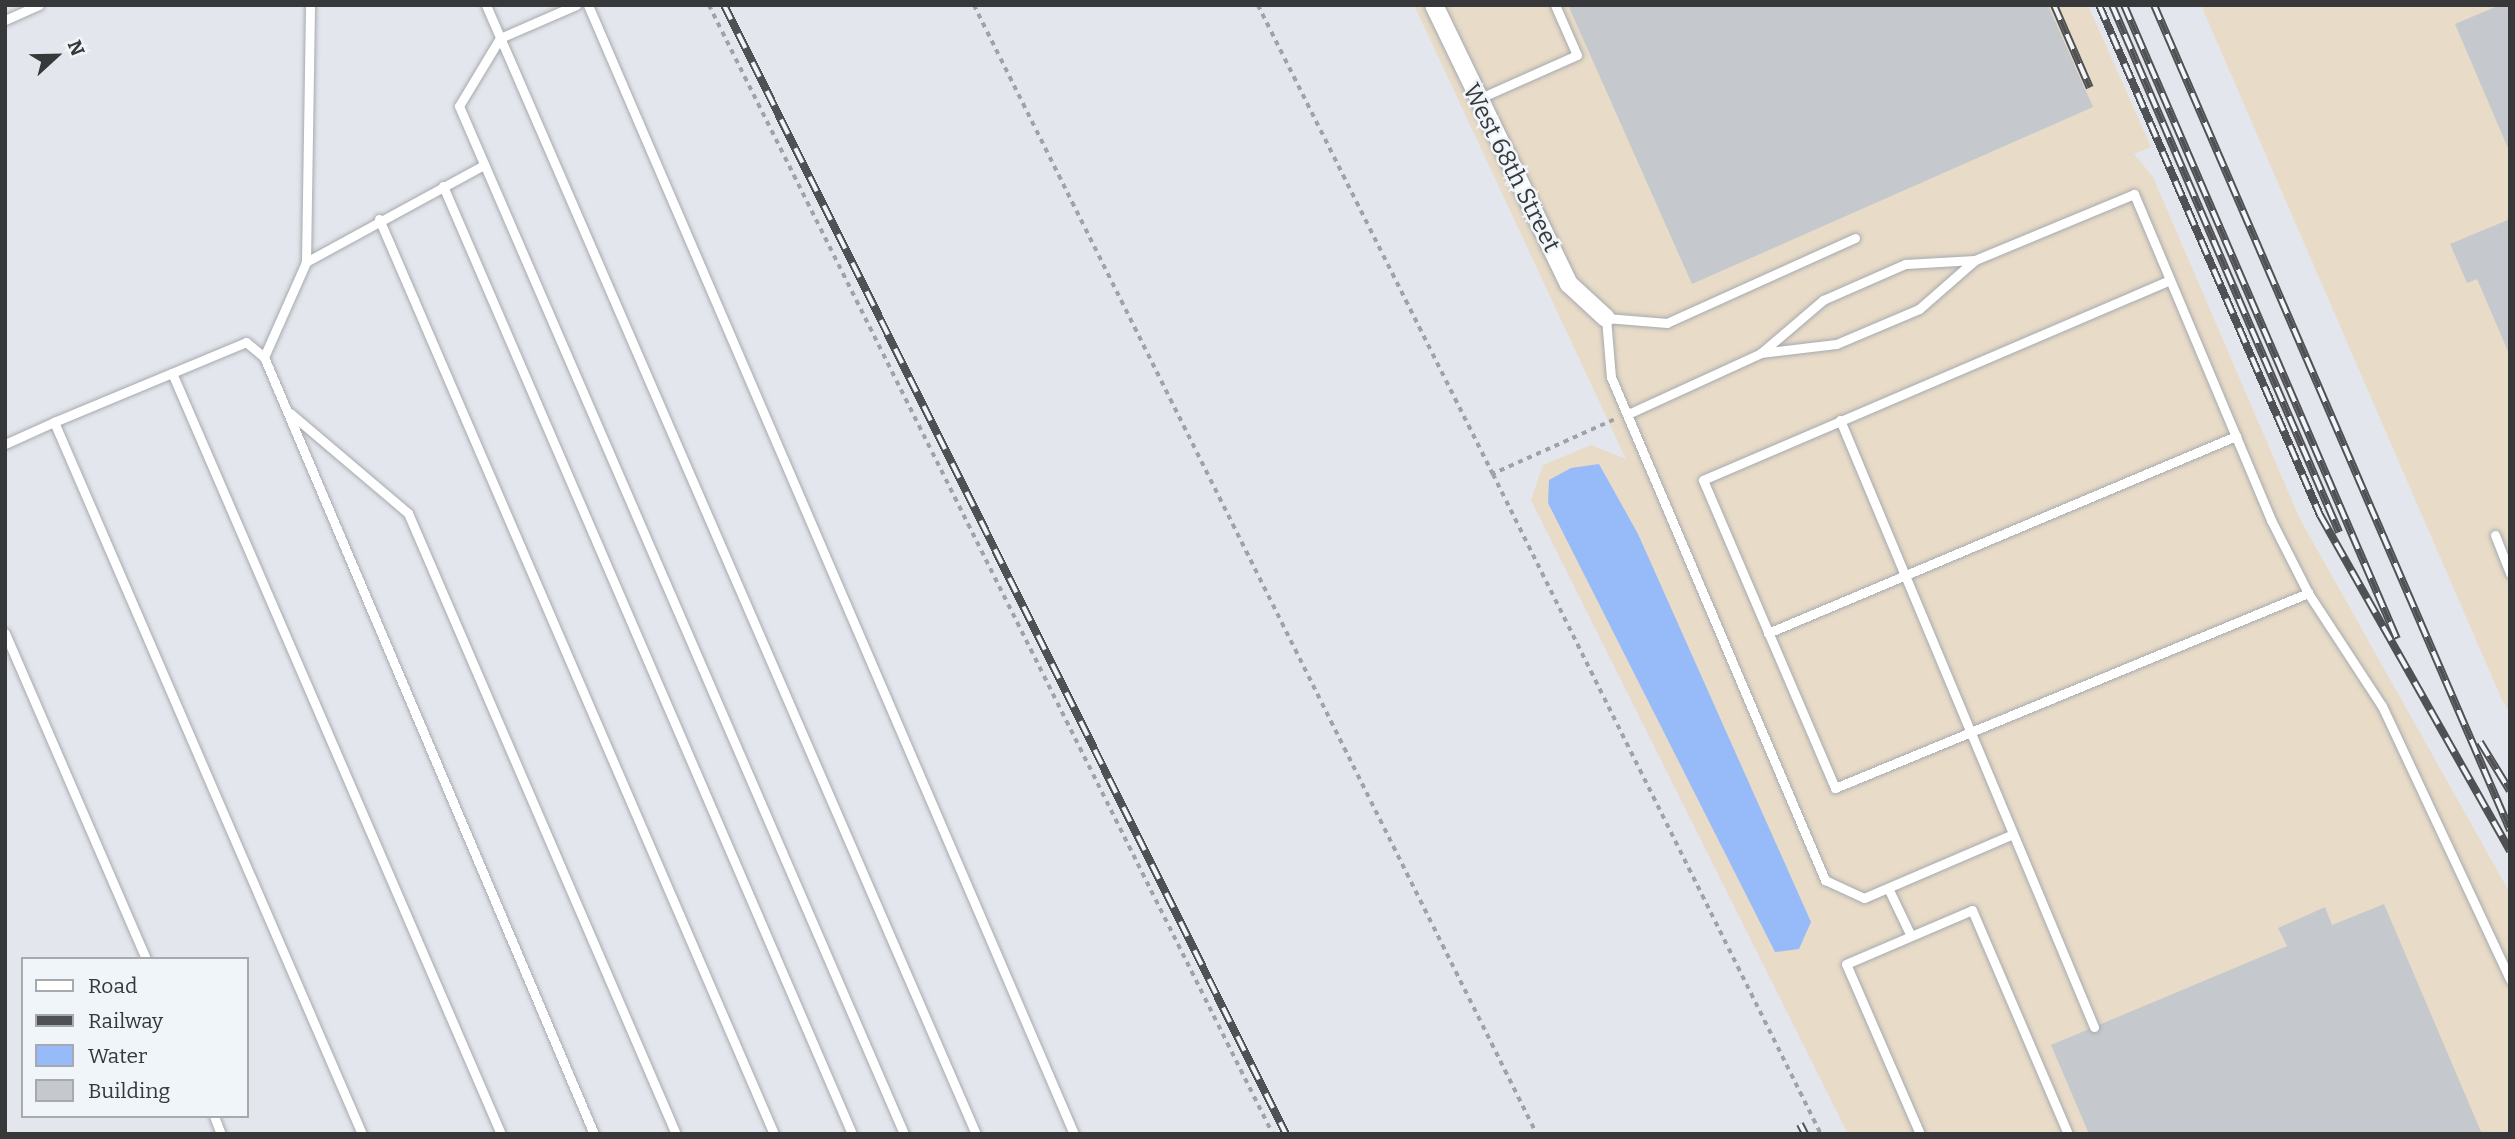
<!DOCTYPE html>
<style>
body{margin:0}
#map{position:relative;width:2515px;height:1139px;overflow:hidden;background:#e3e7ed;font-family:Bitter,serif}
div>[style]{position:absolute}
.industrial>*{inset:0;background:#e8dbc7}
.water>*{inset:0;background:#97bbf8}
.building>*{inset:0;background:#c5c9ce}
.path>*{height:3.5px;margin-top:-1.75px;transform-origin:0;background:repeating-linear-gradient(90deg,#9fa2a7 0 5px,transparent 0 10px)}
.roads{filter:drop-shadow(0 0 2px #a6aaaf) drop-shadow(0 0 2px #a6aaaf)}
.service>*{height:9px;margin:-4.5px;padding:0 4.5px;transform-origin:4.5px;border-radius:4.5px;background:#fff}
.minor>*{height:18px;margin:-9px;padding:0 9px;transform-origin:9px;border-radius:9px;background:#fff}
.rail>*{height:8px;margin-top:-4px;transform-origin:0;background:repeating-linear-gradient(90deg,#f0f5fa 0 16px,#4f5154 0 32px);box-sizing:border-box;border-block:2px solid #4f5154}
span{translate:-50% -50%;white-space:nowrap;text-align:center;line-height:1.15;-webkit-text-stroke:5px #f0f5fa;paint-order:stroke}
.street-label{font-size:24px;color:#36383a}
.frame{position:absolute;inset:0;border:7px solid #36383a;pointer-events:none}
.legend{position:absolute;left:21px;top:957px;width:228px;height:161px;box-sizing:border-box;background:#f0f5fa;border:2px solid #a6a9ad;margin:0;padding:9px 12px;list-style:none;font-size:21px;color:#36383a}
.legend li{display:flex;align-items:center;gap:14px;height:35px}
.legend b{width:35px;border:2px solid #a6a9ad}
.north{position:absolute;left:21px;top:21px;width:70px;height:70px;-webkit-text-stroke:5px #f0f5fa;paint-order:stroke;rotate:68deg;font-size:19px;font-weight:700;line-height:28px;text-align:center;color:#36383a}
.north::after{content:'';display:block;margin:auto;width:24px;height:32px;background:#36383a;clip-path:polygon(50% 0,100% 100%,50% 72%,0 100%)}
</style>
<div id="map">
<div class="industrial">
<i style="clip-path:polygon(1414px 5px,2088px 5px,2151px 147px,2134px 154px,2153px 177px,2300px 519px,2510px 893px,2510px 1134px,1848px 1134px,1531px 500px,1543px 465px,1591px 445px,1626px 459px)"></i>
<i style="clip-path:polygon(2201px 5px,2510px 5px,2510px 713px,2502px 700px)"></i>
</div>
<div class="water">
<i style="clip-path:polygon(1599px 464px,1638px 534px,1811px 922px,1799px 949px,1775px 952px,1548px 503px,1549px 480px,1571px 468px)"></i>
</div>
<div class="building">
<i style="clip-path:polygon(1568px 5px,2048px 5px,2093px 107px,1692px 284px)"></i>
<i style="clip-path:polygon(2500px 5px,2510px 5px,2510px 153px,2455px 24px)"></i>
<i style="clip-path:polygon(2510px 219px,2510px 356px,2477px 279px,2467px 283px,2450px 244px)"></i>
<i style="clip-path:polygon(2384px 904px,2482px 1134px,2089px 1134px,2051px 1045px,2287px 946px,2278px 928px,2325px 907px,2332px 925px)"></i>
</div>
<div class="path">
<i style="left:709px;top:5px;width:1262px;rotate:63.46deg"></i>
<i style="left:974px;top:5px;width:1262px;rotate:63.5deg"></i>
<i style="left:1258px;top:5px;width:525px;rotate:63.39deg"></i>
<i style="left:1614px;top:420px;width:133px;rotate:155.9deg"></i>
<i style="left:1493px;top:474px;width:737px;rotate:63.57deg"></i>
</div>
<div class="roads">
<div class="service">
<i style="left:486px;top:5px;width:1231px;rotate:66.54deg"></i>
<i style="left:576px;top:5px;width:83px;rotate:156.5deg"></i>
<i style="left:500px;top:38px;width:79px;rotate:121.1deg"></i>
<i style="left:459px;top:106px;width:1120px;rotate:66.59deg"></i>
<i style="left:588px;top:5px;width:1229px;rotate:66.71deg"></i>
<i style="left:5px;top:20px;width:37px;rotate:-24deg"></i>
<i style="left:1478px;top:99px;width:108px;rotate:-24deg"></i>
<i style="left:1577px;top:55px;width:55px;rotate:-113.7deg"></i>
<i style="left:443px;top:186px;width:1032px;rotate:66.66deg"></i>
<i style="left:379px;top:219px;width:997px;rotate:66.65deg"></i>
<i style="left:1855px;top:238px;width:206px;rotate:155.7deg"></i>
<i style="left:1667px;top:323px;width:61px;rotate:-175.3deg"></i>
<i style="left:1606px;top:318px;width:59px;rotate:85.2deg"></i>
<i style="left:1611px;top:377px;width:547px;rotate:66.95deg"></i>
<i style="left:1825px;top:880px;width:43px;rotate:24.8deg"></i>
<i style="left:1864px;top:898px;width:162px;rotate:-23.2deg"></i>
<i style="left:1975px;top:260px;width:172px;rotate:-22.5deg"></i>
<i style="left:2134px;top:194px;width:354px;rotate:67.2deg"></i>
<i style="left:2271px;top:520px;width:82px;rotate:63.1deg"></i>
<i style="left:2308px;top:593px;width:135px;rotate:56.8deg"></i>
<i style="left:2382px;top:706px;width:302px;rotate:64.9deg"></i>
<i style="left:1975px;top:260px;width:74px;rotate:138.8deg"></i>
<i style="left:1919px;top:309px;width:90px;rotate:157.1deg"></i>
<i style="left:1836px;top:344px;width:76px;rotate:173.2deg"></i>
<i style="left:1761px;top:353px;width:82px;rotate:-40.5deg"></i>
<i style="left:1823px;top:300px;width:90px;rotate:-23.7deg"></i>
<i style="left:1905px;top:264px;width:70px;rotate:-3.3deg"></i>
<i style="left:306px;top:262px;width:203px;rotate:-28.6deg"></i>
<i style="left:2170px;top:280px;width:508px;rotate:156.82deg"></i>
<i style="left:1703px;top:480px;width:335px;rotate:66.8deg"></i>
<i style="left:1835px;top:788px;width:512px;rotate:-22.4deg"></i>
<i style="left:264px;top:357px;width:104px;rotate:-66.1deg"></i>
<i style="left:306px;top:262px;width:257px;rotate:-89.1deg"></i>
<i style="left:172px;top:373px;width:829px;rotate:66.62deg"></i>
<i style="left:290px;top:413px;width:155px;rotate:40.3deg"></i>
<i style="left:408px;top:513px;width:676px;rotate:66.66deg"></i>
<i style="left:1628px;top:414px;width:146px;rotate:-24.6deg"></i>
<i style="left:1840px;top:420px;width:658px;rotate:67.29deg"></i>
<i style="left:5px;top:444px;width:54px;rotate:-24.2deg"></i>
<i style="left:2495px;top:535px;width:41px;rotate:68.5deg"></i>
<i style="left:5px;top:633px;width:355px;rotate:66.6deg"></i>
<i style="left:1768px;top:633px;width:508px;rotate:-22.83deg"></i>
<i style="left:1888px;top:888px;width:53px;rotate:64.4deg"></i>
<i style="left:214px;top:1116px;width:19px;rotate:69deg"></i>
<i style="left:362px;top:1134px;width:776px;rotate:-113.39deg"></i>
<i style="left:54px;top:422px;width:208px;rotate:-22.6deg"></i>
<i style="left:246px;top:342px;width:23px;rotate:40deg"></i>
<i style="left:264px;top:357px;width:844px;rotate:66.99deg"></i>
<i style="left:1920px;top:1134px;width:185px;rotate:-113.5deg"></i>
<i style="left:1846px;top:964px;width:137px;rotate:-23.2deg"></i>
<i style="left:1972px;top:910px;width:244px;rotate:66.8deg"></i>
</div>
<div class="minor">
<i style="left:1434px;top:5px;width:310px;rotate:64.2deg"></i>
<i style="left:1569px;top:284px;width:50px;rotate:42.6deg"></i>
</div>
</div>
<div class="rail">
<i style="left:724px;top:5px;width:1261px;rotate:63.54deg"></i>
<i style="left:2054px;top:5px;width:90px;rotate:66.6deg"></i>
<i style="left:2099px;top:5px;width:556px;rotate:66.57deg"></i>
<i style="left:2320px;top:515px;width:386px;rotate:60.5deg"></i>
<i style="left:2112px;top:5px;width:574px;rotate:66.7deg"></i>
<i style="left:2124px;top:5px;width:690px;rotate:66.7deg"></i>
<i style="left:2154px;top:5px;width:899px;rotate:66.66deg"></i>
<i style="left:2480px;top:742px;width:57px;rotate:58.5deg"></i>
<i style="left:1800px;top:1124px;width:11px;rotate:63deg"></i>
</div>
<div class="street-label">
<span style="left:1511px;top:168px;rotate:63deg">West 68th Street</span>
</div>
<div class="frame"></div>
<ul class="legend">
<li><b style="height:9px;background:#fff"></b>Road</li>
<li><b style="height:9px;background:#4f5154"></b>Railway</li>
<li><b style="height:19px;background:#97bbf8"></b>Water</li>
<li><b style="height:19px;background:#c5c9ce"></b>Building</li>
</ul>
<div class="north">N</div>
</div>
